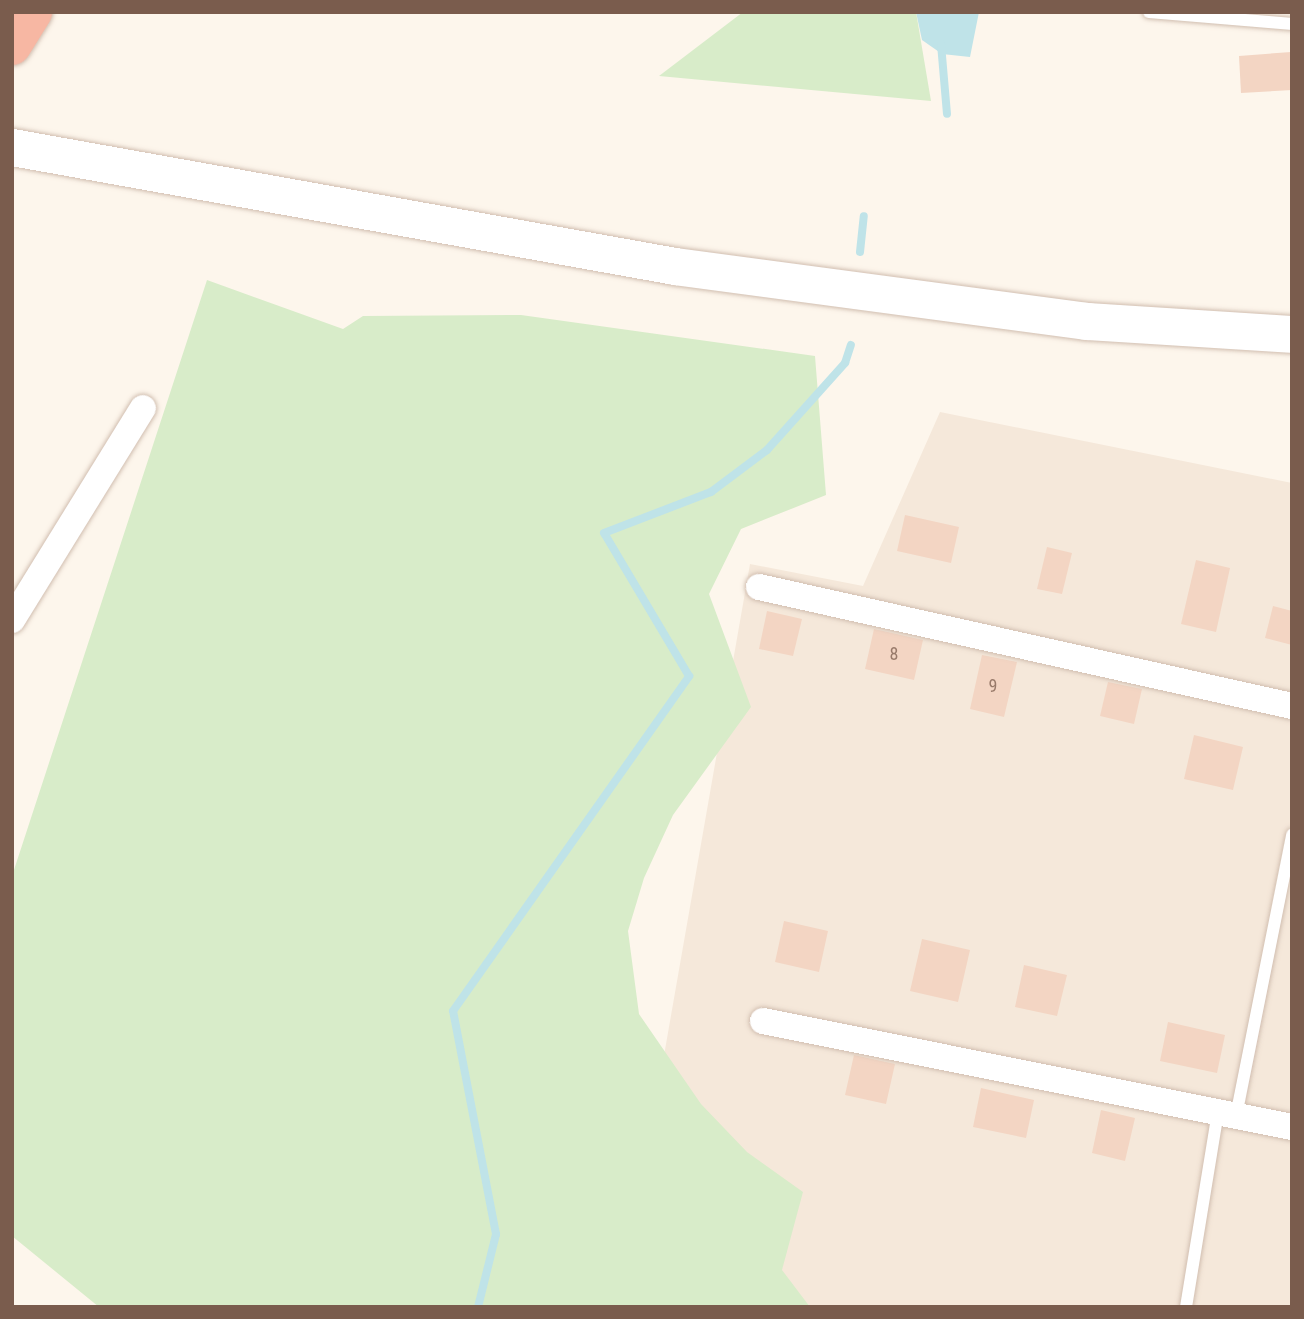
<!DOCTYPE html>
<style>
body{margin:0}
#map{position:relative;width:1304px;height:1319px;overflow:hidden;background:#fdf6ec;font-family:"Roboto Condensed",sans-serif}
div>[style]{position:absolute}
.residential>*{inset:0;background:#f5e8da}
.green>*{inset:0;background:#d8ecc9}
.water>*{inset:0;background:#bfe3e8}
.stream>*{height:8px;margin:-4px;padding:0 4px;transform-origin:4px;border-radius:4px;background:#bfe3e8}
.building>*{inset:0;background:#f3d5c3}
.roads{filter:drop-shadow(0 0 2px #d1beb0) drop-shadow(0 0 2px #d1beb0)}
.service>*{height:12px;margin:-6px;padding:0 6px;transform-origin:6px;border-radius:6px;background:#fff}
.minor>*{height:26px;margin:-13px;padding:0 13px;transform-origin:13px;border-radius:13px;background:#fff}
.secondary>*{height:37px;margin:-18.5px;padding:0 18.5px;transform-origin:18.5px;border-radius:18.5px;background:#fff}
.motorway>*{height:38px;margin:-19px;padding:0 19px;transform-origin:19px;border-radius:19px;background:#f7b7a3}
span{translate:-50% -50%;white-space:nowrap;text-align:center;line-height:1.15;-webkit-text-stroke:7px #fffaf3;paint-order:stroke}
.number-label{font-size:18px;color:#987a6a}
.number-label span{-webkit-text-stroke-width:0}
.frame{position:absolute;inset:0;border:14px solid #7a5c4d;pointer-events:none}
</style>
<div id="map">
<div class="residential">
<i style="clip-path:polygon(940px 412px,1292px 483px,1292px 1307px,620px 1307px,750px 564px,863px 586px)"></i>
</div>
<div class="green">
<i style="clip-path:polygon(743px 12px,916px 12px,931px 101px,659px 76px)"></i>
<i style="clip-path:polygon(207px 280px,343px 329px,363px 316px,521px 315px,815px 356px,826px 495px,741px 529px,709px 594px,751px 707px,673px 815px,644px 878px,628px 931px,639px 1014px,701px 1104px,747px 1152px,803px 1192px,782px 1270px,810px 1307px,99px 1307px,12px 1236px,12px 876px)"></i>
</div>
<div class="water">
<i style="clip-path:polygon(916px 12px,979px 12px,970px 57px,942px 54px,922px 40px)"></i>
</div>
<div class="stream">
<i style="left:941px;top:44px;width:70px;rotate:85.1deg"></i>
<i style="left:860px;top:252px;width:36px;rotate:-84deg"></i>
<i style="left:478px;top:1307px;width:75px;rotate:-76.1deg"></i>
<i style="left:496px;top:1234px;width:227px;rotate:-100.9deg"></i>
<i style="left:453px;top:1011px;width:410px;rotate:-54.8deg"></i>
<i style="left:689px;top:676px;width:166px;rotate:-120.7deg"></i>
<i style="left:604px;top:533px;width:115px;rotate:-21deg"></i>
<i style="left:711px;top:492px;width:70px;rotate:-36.9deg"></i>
<i style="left:767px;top:450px;width:117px;rotate:-48.1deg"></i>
<i style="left:845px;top:363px;width:19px;rotate:-72deg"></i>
</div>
<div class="building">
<i style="clip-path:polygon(1291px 52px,1292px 90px,1241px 93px,1239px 56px)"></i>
<i style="clip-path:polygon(905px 515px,959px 527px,951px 563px,897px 551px)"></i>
<i style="clip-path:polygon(1047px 547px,1072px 553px,1062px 594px,1037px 589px)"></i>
<i style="clip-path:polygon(1196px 560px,1230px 568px,1216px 632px,1181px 624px)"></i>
<i style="clip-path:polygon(1273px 606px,1292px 611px,1292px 645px,1265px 638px)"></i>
<i style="clip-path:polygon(767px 611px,802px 619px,793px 656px,759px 649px)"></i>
<i style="clip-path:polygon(874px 629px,923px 640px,914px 680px,865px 669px)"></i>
<i style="clip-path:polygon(982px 655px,1017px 662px,1004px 717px,970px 709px)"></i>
<i style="clip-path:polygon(1108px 682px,1142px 689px,1134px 724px,1100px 716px)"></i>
<i style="clip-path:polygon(1194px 735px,1243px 747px,1233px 790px,1184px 779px)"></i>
<i style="clip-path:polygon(784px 921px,828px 931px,819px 972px,775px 962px)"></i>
<i style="clip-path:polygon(922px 939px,970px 950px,958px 1002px,910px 991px)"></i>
<i style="clip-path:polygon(1024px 965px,1067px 975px,1057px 1016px,1015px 1007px)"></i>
<i style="clip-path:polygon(1168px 1022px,1225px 1035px,1217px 1073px,1160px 1061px)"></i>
<i style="clip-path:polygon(854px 1055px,895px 1064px,886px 1104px,845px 1095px)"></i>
<i style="clip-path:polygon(981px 1088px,1034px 1100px,1026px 1138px,973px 1127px)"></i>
<i style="clip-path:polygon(1101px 1110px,1135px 1118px,1125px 1161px,1092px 1153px)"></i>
</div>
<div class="roads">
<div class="service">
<i style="left:1149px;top:12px;width:144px;rotate:4.8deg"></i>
<i style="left:1236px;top:1116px;width:287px;rotate:-78.7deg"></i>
<i style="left:1186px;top:1307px;width:198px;rotate:-80.7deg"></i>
</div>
<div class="minor">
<i style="left:759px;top:587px;width:546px;rotate:12.59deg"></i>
<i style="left:12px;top:620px;width:249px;rotate:-58.3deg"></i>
<i style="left:763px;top:1021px;width:540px;rotate:11.33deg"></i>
</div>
<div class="secondary">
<i style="left:12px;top:147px;width:674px;rotate:10.18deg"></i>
<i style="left:675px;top:266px;width:415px;rotate:7.6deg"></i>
<i style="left:1086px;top:321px;width:206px;rotate:3.6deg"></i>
</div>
<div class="motorway">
<i style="left:12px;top:46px;width:40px;rotate:-58deg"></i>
</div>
</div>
<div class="number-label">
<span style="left:894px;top:654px">8</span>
<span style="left:993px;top:686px">9</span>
</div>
<div class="frame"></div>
</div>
